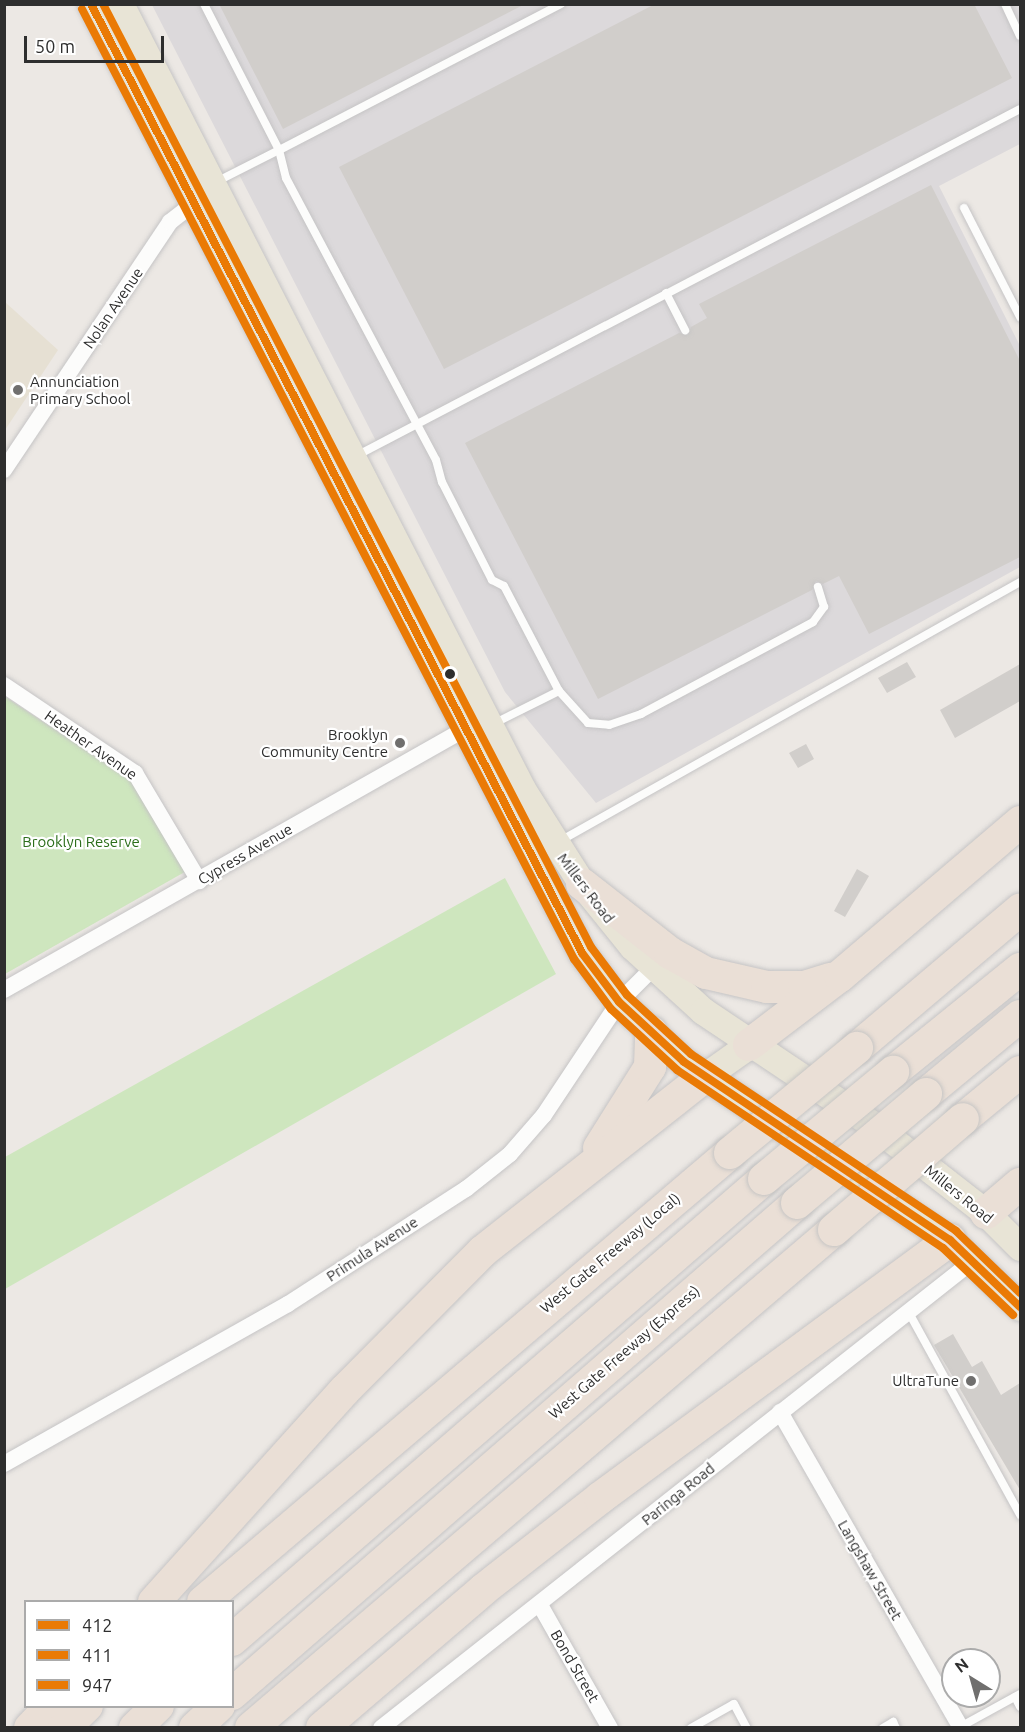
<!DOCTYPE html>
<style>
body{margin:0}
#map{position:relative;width:1025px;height:1732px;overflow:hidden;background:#ece8e4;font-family:Ubuntu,sans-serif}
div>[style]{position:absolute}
.industrial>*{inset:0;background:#dcd9db}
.education>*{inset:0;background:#e6e0d3}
.green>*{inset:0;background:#cee6be}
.building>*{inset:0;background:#d1cecb}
.roads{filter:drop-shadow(0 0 2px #c5c4c5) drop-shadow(0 0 2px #c5c4c5)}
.service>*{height:8px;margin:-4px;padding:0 4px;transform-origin:4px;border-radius:4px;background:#fcfcfb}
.minor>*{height:16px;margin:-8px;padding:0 8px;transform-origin:8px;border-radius:8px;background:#fcfcfb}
.primary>*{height:27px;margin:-13.5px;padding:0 13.5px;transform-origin:13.5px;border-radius:13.5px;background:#e8e4d6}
.motorway>*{height:32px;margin:-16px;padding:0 16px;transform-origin:16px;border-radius:16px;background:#eadfd6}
.bridges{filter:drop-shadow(0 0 2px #c6c5c4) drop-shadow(0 0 2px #c6c5c4)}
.motorway-bridge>*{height:32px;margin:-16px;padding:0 16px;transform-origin:16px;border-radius:16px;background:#eadfd6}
.bus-1>*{height:8px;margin:-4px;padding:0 4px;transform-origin:4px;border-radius:4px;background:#ea7a05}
.bus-2>*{height:8px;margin:-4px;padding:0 4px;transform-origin:4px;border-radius:4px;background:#ea7a05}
.bus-3>*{height:8px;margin:-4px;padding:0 4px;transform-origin:4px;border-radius:4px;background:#ea7a05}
.dots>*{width:16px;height:16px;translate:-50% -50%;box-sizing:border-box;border:3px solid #fff;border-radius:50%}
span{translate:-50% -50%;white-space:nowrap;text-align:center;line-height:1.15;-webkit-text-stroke:4.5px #fff;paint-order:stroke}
.street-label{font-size:15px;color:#2e2e2e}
.poi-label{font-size:15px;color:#2e2e2e}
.left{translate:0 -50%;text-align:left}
.right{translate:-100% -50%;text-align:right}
.park-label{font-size:15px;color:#2c6e1b}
.frame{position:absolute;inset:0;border:6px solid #2e2e2e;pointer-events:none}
.legend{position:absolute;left:24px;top:1600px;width:210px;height:108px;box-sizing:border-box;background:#fff;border:2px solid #ababab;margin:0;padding:8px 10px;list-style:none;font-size:18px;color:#2e2e2e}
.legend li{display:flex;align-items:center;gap:12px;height:30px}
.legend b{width:30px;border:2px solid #ababab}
.north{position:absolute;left:941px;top:1648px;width:60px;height:60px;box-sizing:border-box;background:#fff;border:2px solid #ababab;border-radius:50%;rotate:323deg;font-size:16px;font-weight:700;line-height:24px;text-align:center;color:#2e2e2e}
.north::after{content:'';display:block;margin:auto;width:21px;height:27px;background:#706f6e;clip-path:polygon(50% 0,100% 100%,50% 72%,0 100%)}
.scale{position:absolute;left:24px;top:36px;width:140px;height:27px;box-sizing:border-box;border:3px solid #2e2e2e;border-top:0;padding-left:8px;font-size:18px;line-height:21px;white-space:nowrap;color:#2e2e2e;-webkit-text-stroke:4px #fff;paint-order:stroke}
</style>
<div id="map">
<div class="industrial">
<i style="clip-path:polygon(152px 5px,1020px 5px,1020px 144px,939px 186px,1020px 346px,1020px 567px,596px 803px,505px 692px)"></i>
</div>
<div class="education">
<i style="clip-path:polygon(5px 302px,58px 350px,5px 430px)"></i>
</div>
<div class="green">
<i style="clip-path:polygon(4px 696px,131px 780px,190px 869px,5px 974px)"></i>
<i style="clip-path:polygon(505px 878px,556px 974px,5px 1289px,5px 1157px)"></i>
</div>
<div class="building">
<i style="clip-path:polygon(219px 4px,525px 4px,283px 129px)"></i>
<i style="clip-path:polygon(655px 4px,974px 4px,1012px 78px,444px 369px,339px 167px)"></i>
<i style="clip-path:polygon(931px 185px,1020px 361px,1020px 557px,869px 634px,839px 576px,823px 584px,816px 581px,812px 590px,598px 699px,465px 443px,679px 333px,688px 335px,691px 327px,707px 318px,699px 304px)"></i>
<i style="clip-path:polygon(907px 662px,916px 677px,887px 693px,878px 678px)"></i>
<i style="clip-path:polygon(1020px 664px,1020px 701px,955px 738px,940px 710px)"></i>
<i style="clip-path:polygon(806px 744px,814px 759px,798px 768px,789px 753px)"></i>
<i style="clip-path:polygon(857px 869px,869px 876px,845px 917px,834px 911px)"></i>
<i style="clip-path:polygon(953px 1334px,972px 1367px,982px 1361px,1001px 1395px,1020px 1383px,1020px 1490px,934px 1345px)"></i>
</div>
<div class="roads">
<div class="service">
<i style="left:204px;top:4px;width:164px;rotate:62.8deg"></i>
<i style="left:279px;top:150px;width:73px;rotate:153.1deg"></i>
<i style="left:561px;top:4px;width:318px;rotate:152.6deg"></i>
<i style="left:279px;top:150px;width:29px;rotate:76deg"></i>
<i style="left:286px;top:178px;width:319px;rotate:62deg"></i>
<i style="left:436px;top:460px;width:23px;rotate:75deg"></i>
<i style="left:442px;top:482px;width:110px;rotate:63deg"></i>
<i style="left:492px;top:580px;width:13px;rotate:27deg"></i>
<i style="left:504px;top:586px;width:119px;rotate:62.4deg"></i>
<i style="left:559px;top:691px;width:43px;rotate:47.8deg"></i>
<i style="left:588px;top:723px;width:21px;rotate:5deg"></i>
<i style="left:609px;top:725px;width:34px;rotate:-19deg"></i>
<i style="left:641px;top:714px;width:195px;rotate:-28.1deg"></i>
<i style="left:813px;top:622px;width:19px;rotate:-54deg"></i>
<i style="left:824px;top:607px;width:21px;rotate:-107deg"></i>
<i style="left:1005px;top:4px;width:35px;rotate:65deg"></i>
<i style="left:964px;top:208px;width:123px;rotate:62.8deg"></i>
<i style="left:666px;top:293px;width:42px;rotate:62.8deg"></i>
<i style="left:356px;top:456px;width:749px;rotate:-27.59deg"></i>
<i style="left:493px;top:724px;width:74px;rotate:-26.6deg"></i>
<i style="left:560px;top:841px;width:528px;rotate:-29.38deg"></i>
<i style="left:908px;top:1311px;width:233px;rotate:61.2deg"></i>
<i style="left:1015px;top:1697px;width:11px;rotate:63deg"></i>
<i style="left:960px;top:1727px;width:68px;rotate:-28.8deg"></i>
<i style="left:691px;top:1728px;width:49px;rotate:-29.2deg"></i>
<i style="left:734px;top:1704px;width:27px;rotate:62deg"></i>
<i style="left:883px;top:1728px;width:12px;rotate:-31deg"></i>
<i style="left:893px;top:1722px;width:7px;rotate:63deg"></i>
</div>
<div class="minor">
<i style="left:4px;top:470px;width:298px;rotate:-56.2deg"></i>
<i style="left:170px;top:222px;width:39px;rotate:-38deg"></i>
<i style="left:4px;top:685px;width:158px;rotate:33.9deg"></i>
<i style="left:135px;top:773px;width:126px;rotate:59.3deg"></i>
<i style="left:4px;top:990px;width:540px;rotate:-29.51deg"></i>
<i style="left:780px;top:1412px;width:364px;rotate:60.2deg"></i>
<i style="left:4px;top:1464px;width:326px;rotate:-29.4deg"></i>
<i style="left:288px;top:1304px;width:212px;rotate:-32.9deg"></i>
<i style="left:466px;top:1189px;width:56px;rotate:-38.5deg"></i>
<i style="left:510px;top:1154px;width:52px;rotate:-48.9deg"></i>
<i style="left:544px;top:1115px;width:136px;rotate:-56.4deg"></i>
<i style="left:619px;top:1002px;width:58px;rotate:-45deg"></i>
<i style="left:540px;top:1605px;width:142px;rotate:60.4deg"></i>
<i style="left:381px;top:1728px;width:755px;rotate:-38.28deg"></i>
</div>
<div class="primary">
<i style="left:91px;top:4px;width:1068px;rotate:62.64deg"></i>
<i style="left:582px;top:953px;width:61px;rotate:52.9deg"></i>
<i style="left:619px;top:1002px;width:88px;rotate:42.7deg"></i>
<i style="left:684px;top:1062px;width:320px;rotate:33.8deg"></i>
<i style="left:950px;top:1240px;width:97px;rotate:43.7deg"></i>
<i style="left:120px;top:4px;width:882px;rotate:62.88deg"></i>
<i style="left:522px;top:789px;width:112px;rotate:57.7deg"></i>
<i style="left:582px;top:884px;width:80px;rotate:51.1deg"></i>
<i style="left:632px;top:946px;width:96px;rotate:42.5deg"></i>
<i style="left:703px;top:1011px;width:205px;rotate:33.8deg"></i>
<i style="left:873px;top:1125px;width:143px;rotate:37.9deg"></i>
<i style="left:986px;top:1213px;width:48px;rotate:45deg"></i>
<i style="left:705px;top:1076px;width:54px;rotate:-35.2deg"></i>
</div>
<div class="motorway">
<i style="left:582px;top:884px;width:112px;rotate:38.1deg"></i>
<i style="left:670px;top:953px;width:41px;rotate:29.1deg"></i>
<i style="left:706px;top:973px;width:63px;rotate:12.9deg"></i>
<i style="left:767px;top:987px;width:37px"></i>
<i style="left:804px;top:987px;width:28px;rotate:-17deg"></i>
<i style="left:749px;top:1045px;width:114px;rotate:-37.2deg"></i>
<i style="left:840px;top:976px;width:237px;rotate:-40.5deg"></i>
<i style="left:857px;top:1048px;width:214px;rotate:-40.3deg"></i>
<i style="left:893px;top:1072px;width:164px;rotate:-39deg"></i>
<i style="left:926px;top:1094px;width:122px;rotate:-39.7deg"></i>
<i style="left:963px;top:1119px;width:74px;rotate:-39.5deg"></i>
<i style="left:599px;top:1148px;width:96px;rotate:-57.8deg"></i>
<i style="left:650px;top:1067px;width:35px;rotate:-88deg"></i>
<i style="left:986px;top:1213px;width:45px;rotate:-40.5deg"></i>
<i style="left:154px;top:1602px;width:284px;rotate:-48deg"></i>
<i style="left:344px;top:1391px;width:197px;rotate:-45.2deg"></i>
<i style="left:483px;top:1251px;width:283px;rotate:-38.2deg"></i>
<i style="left:203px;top:1602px;width:692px;rotate:-40.43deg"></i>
<i style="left:232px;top:1640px;width:704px;rotate:-40.91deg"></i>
<i style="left:232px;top:1694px;width:749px;rotate:-40.99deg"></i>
<i style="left:30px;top:1728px;width:30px;rotate:-46deg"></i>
<i style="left:64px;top:1728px;width:32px;rotate:-44deg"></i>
<i style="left:135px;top:1728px;width:32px;rotate:-44deg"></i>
<i style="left:195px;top:1728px;width:33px;rotate:-43deg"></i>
<i style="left:251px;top:1728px;width:767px;rotate:-40.5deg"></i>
<i style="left:322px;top:1728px;width:213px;rotate:-40.6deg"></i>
<i style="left:484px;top:1589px;width:147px;rotate:-38.1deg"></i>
<i style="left:600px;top:1498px;width:435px;rotate:-36.4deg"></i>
</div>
</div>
<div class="bridges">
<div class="motorway-bridge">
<i style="left:730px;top:1153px;width:165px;rotate:-39.6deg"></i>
<i style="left:764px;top:1179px;width:168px;rotate:-39.7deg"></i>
<i style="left:797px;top:1203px;width:169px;rotate:-40.2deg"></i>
<i style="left:834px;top:1230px;width:170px;rotate:-40.7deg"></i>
</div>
</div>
<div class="bus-1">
<i style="left:91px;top:4px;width:1068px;rotate:62.64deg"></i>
<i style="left:582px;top:953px;width:61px;rotate:52.9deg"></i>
<i style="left:619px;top:1002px;width:88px;rotate:42.7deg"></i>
<i style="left:684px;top:1062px;width:320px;rotate:33.8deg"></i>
<i style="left:950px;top:1240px;width:97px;rotate:43.7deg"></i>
</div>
<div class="bus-2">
<i style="left:82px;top:9px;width:1070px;rotate:62.62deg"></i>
<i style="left:574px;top:959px;width:62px;rotate:53.5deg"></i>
<i style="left:611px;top:1009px;width:90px;rotate:42.7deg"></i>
<i style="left:677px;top:1070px;width:320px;rotate:33.8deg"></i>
<i style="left:943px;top:1248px;width:97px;rotate:43.7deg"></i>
</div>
<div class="bus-3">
<i style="left:103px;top:4px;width:1062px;rotate:62.64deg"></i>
<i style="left:591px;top:947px;width:60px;rotate:53.1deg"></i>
<i style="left:627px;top:995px;width:87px;rotate:42.7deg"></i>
<i style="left:691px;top:1054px;width:319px;rotate:33.7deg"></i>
<i style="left:956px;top:1231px;width:89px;rotate:44.1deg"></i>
</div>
<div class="dots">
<i style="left:18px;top:390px;background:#706f6e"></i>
<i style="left:450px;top:674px;background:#2e2e2e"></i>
<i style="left:400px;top:743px;background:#706f6e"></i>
<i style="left:971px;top:1381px;background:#706f6e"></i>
</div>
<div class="street-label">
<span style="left:113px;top:308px;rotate:-56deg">Nolan Avenue</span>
<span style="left:91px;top:745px;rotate:35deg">Heather Avenue</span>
<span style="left:245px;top:854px;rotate:-30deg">Cypress Avenue</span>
<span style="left:586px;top:888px;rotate:53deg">Millers Road</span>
<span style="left:959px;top:1194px;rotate:39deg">Millers Road</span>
<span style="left:372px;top:1249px;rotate:-33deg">Primula Avenue</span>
<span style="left:610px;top:1253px;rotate:-40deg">West Gate Freeway (Local)</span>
<span style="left:624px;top:1352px;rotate:-41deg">West Gate Freeway (Express)</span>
<span style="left:678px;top:1494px;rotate:-39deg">Paringa Road</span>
<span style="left:870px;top:1570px;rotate:60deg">Langshaw Street</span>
<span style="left:575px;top:1666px;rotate:60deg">Bond Street</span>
</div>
<div class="poi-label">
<span class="left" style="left:30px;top:390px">Annunciation<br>Primary School</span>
<span class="right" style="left:388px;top:743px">Brooklyn<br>Community Centre</span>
<span class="right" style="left:959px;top:1381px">UltraTune</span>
</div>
<div class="park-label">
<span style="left:81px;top:842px">Brooklyn Reserve</span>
</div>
<div class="frame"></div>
<ul class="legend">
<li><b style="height:8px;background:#ea7a05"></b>412</li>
<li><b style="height:8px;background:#ea7a05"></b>411</li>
<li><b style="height:8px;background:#ea7a05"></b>947</li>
</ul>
<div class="north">N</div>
<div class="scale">50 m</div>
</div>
